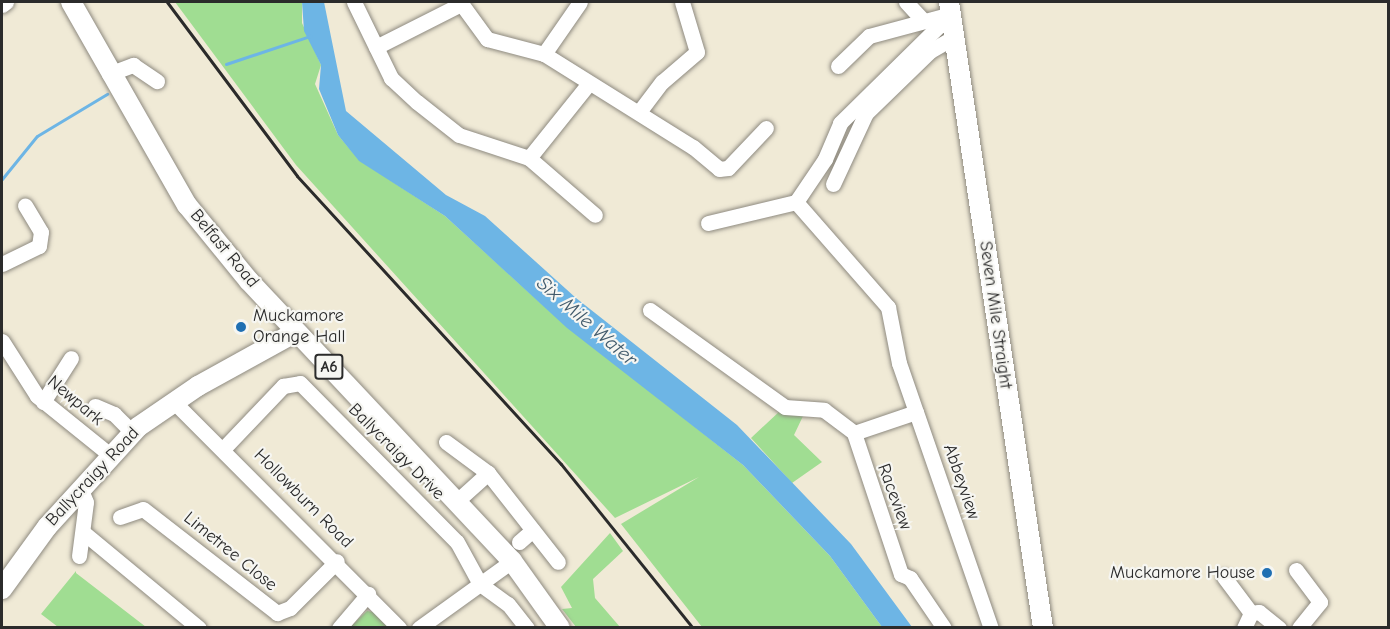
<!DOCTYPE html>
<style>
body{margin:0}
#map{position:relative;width:1390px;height:629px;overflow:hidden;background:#f0ead6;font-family:"Comic Neue",sans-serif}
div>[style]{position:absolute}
.green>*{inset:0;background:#a0dd92}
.water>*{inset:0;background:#6db5e5}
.stream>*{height:3px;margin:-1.5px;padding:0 1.5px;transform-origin:1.5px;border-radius:1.5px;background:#6db5e5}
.roads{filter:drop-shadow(0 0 2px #8e8a80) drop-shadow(0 0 2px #8e8a80)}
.minor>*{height:15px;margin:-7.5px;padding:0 7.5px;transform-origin:7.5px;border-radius:7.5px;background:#fff}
.major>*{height:20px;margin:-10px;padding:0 10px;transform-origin:10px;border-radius:10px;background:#fff}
.rail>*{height:3px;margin:-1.5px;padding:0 1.5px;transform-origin:1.5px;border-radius:1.5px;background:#2b2b2b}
.dots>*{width:16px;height:16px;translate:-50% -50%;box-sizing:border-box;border:3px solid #f6f6f2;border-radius:50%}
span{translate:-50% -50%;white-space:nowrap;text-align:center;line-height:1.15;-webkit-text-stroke:4.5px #f6f6f2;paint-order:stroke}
.shield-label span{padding:2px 4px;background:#f6f6f2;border:2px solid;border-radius:4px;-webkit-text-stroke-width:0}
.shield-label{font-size:16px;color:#2b2b2b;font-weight:700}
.street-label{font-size:18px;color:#2b2b2b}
.poi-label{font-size:18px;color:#2b2b2b}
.left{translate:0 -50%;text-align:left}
.right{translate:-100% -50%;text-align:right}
.water-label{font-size:20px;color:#425b6c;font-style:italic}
.frame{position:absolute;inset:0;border:3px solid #2b2b2b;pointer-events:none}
</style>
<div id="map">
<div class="green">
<i style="clip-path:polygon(175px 2px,302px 2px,302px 23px,321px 65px,315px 84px,338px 135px,359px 160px,445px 216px,557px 318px,743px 465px,830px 556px,882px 627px,702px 627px,621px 524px,699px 477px,615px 518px,296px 165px)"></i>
<i style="clip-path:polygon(781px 410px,804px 414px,794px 435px,822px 462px,792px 483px,751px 438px)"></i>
<i style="clip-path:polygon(610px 533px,623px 551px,593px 579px,595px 598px,620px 627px,576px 627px,562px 609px,572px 608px,561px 587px)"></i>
<i style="clip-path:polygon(76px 571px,76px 573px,146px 627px,58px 627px,41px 614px)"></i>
<i style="clip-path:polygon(367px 611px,374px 612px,388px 627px,349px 628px)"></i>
</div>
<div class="water">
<i style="clip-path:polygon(302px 2px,324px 2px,346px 111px,446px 195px,485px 216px,576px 298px,737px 425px,851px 544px,912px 627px,882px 627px,830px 556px,743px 465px,567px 328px,445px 216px,359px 161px,338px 135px,319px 89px,321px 65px,304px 31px)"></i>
</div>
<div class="stream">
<i style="left:226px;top:64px;width:89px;rotate:-18.4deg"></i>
<i style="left:2px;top:179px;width:55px;rotate:-50.9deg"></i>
<i style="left:37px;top:136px;width:82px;rotate:-31deg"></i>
</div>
<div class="roads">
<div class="minor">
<i style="left:354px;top:2px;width:85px;rotate:64deg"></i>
<i style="left:391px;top:78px;width:35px;rotate:43deg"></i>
<i style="left:417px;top:102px;width:53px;rotate:38.2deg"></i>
<i style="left:459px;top:135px;width:74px;rotate:18.2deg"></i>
<i style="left:529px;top:158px;width:87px;rotate:40.8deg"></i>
<i style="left:460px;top:2px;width:46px;rotate:53.9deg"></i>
<i style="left:487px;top:39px;width:59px;rotate:14.7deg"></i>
<i style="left:544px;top:54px;width:176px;rotate:32deg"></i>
<i style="left:693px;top:147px;width:34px;rotate:40deg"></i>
<i style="left:719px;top:169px;width:9px;rotate:-6deg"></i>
<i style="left:728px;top:168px;width:55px;rotate:-46.5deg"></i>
<i style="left:906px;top:2px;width:22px;rotate:47deg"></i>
<i style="left:2px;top:5px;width:5px;rotate:-37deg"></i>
<i style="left:376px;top:47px;width:95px;rotate:-26.8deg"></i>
<i style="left:544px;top:54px;width:63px;rotate:-55.3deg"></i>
<i style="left:838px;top:66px;width:43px;rotate:-44.1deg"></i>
<i style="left:869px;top:36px;width:85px;rotate:-15deg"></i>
<i style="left:109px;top:74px;width:26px;rotate:-21deg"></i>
<i style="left:133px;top:65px;width:29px;rotate:34deg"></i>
<i style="left:639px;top:112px;width:38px;rotate:-53deg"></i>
<i style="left:662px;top:82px;width:46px;rotate:-40.6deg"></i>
<i style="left:697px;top:52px;width:52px;rotate:-106.7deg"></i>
<i style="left:529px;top:158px;width:96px;rotate:-51.3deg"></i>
<i style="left:833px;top:184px;width:78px;rotate:-65.1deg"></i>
<i style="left:866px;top:113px;width:89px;rotate:-44.1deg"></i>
<i style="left:930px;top:51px;width:28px;rotate:-30deg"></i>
<i style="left:796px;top:202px;width:52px;rotate:-56deg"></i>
<i style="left:825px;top:159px;width:39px;rotate:-67deg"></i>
<i style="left:840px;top:123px;width:156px;rotate:-44.5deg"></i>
<i style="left:708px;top:223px;width:90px;rotate:-13.4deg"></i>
<i style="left:796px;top:202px;width:140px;rotate:48.8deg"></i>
<i style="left:888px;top:307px;width:57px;rotate:78.9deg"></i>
<i style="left:899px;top:363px;width:52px;rotate:70.9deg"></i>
<i style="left:2px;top:264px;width:41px;rotate:-25.9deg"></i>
<i style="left:39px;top:246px;width:14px;rotate:-82deg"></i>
<i style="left:41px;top:232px;width:31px;rotate:-121deg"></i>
<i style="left:650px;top:310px;width:166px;rotate:35.7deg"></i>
<i style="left:785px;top:407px;width:39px;rotate:4deg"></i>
<i style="left:824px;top:410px;width:38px;rotate:37deg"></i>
<i style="left:2px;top:341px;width:65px;rotate:57.5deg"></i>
<i style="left:37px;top:396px;width:94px;rotate:38.9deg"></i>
<i style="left:43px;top:402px;width:52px;rotate:-57.5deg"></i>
<i style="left:174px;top:402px;width:319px;rotate:45.1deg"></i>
<i style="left:95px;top:406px;width:21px;rotate:23deg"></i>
<i style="left:114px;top:414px;width:27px;rotate:45deg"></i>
<i style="left:854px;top:433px;width:65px;rotate:-18.7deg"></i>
<i style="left:916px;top:412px;width:229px;rotate:70.9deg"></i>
<i style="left:854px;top:433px;width:149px;rotate:71.6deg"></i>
<i style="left:901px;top:574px;width:10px;rotate:24deg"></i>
<i style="left:910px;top:578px;width:60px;rotate:55.8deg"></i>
<i style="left:446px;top:442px;width:52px;rotate:36.4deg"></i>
<i style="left:488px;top:473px;width:113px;rotate:51.8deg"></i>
<i style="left:224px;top:448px;width:86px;rotate:-46.4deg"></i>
<i style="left:283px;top:386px;width:17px;rotate:-10deg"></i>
<i style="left:300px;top:383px;width:223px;rotate:45.4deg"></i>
<i style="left:457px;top:542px;width:48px;rotate:61.3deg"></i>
<i style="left:480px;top:584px;width:34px;rotate:36deg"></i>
<i style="left:508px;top:604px;width:31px;rotate:52deg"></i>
<i style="left:457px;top:501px;width:42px;rotate:-42.1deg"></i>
<i style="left:120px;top:517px;width:24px;rotate:-19deg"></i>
<i style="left:143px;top:509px;width:170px;rotate:37.8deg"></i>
<i style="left:277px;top:613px;width:14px;rotate:-21deg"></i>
<i style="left:290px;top:608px;width:66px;rotate:-45deg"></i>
<i style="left:84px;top:533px;width:149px;rotate:39.6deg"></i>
<i style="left:519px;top:542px;width:18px;rotate:-41deg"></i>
<i style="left:79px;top:556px;width:54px;rotate:-82.6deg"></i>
<i style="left:86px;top:502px;width:15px;rotate:-113deg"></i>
<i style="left:1296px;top:570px;width:40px;rotate:53deg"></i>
<i style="left:1320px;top:602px;width:33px;rotate:129deg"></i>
<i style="left:1224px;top:577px;width:45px;rotate:53.1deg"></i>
<i style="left:339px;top:628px;width:45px;rotate:-49.5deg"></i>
<i style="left:419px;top:628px;width:115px;rotate:-35.8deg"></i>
<i style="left:1244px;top:628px;width:17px;rotate:-65deg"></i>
<i style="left:1251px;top:613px;width:8px;rotate:-7deg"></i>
<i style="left:1259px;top:612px;width:26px;rotate:39deg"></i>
</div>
<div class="major">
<i style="left:71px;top:2px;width:234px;rotate:60.3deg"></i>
<i style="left:187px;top:205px;width:98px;rotate:50.8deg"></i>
<i style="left:249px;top:281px;width:384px;rotate:46.8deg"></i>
<i style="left:512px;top:561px;width:82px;rotate:54.4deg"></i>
<i style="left:949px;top:2px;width:633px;rotate:81.46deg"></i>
<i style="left:2px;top:589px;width:77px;rotate:-54deg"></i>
<i style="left:47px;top:527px;width:135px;rotate:-47.7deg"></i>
<i style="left:138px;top:427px;width:73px;rotate:-34.3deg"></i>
<i style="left:198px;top:386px;width:112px;rotate:-28.9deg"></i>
</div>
</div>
<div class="rail">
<i style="left:167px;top:2px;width:217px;rotate:53.2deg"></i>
<i style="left:297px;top:176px;width:391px;rotate:47.5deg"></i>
<i style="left:561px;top:464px;width:211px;rotate:51.2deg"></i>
</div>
<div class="dots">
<i style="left:241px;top:327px;background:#1f6fb2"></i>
<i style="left:1267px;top:573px;background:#1f6fb2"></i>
</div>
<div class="shield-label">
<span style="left:329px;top:367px">A6</span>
</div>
<div class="street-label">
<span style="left:224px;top:249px;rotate:50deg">Belfast Road</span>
<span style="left:995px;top:315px;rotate:82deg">Seven Mile Straight</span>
<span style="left:75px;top:401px;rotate:40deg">Newpark</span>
<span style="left:396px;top:452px;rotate:45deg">Ballycraigy Drive</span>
<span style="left:93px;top:477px;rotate:-47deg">Ballycraigy Road</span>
<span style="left:961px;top:482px;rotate:71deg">Abbeyview</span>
<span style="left:894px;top:497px;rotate:70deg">Raceview</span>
<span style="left:303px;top:499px;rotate:45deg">Hollowburn Road</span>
<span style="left:230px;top:552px;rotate:39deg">Limetree Close</span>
</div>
<div class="poi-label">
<span class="left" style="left:253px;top:327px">Muckamore<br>Orange Hall</span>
<span class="right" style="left:1255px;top:573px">Muckamore House</span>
</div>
<div class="water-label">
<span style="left:587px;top:321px;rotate:41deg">Six Mile Water</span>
</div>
<div class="frame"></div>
</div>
